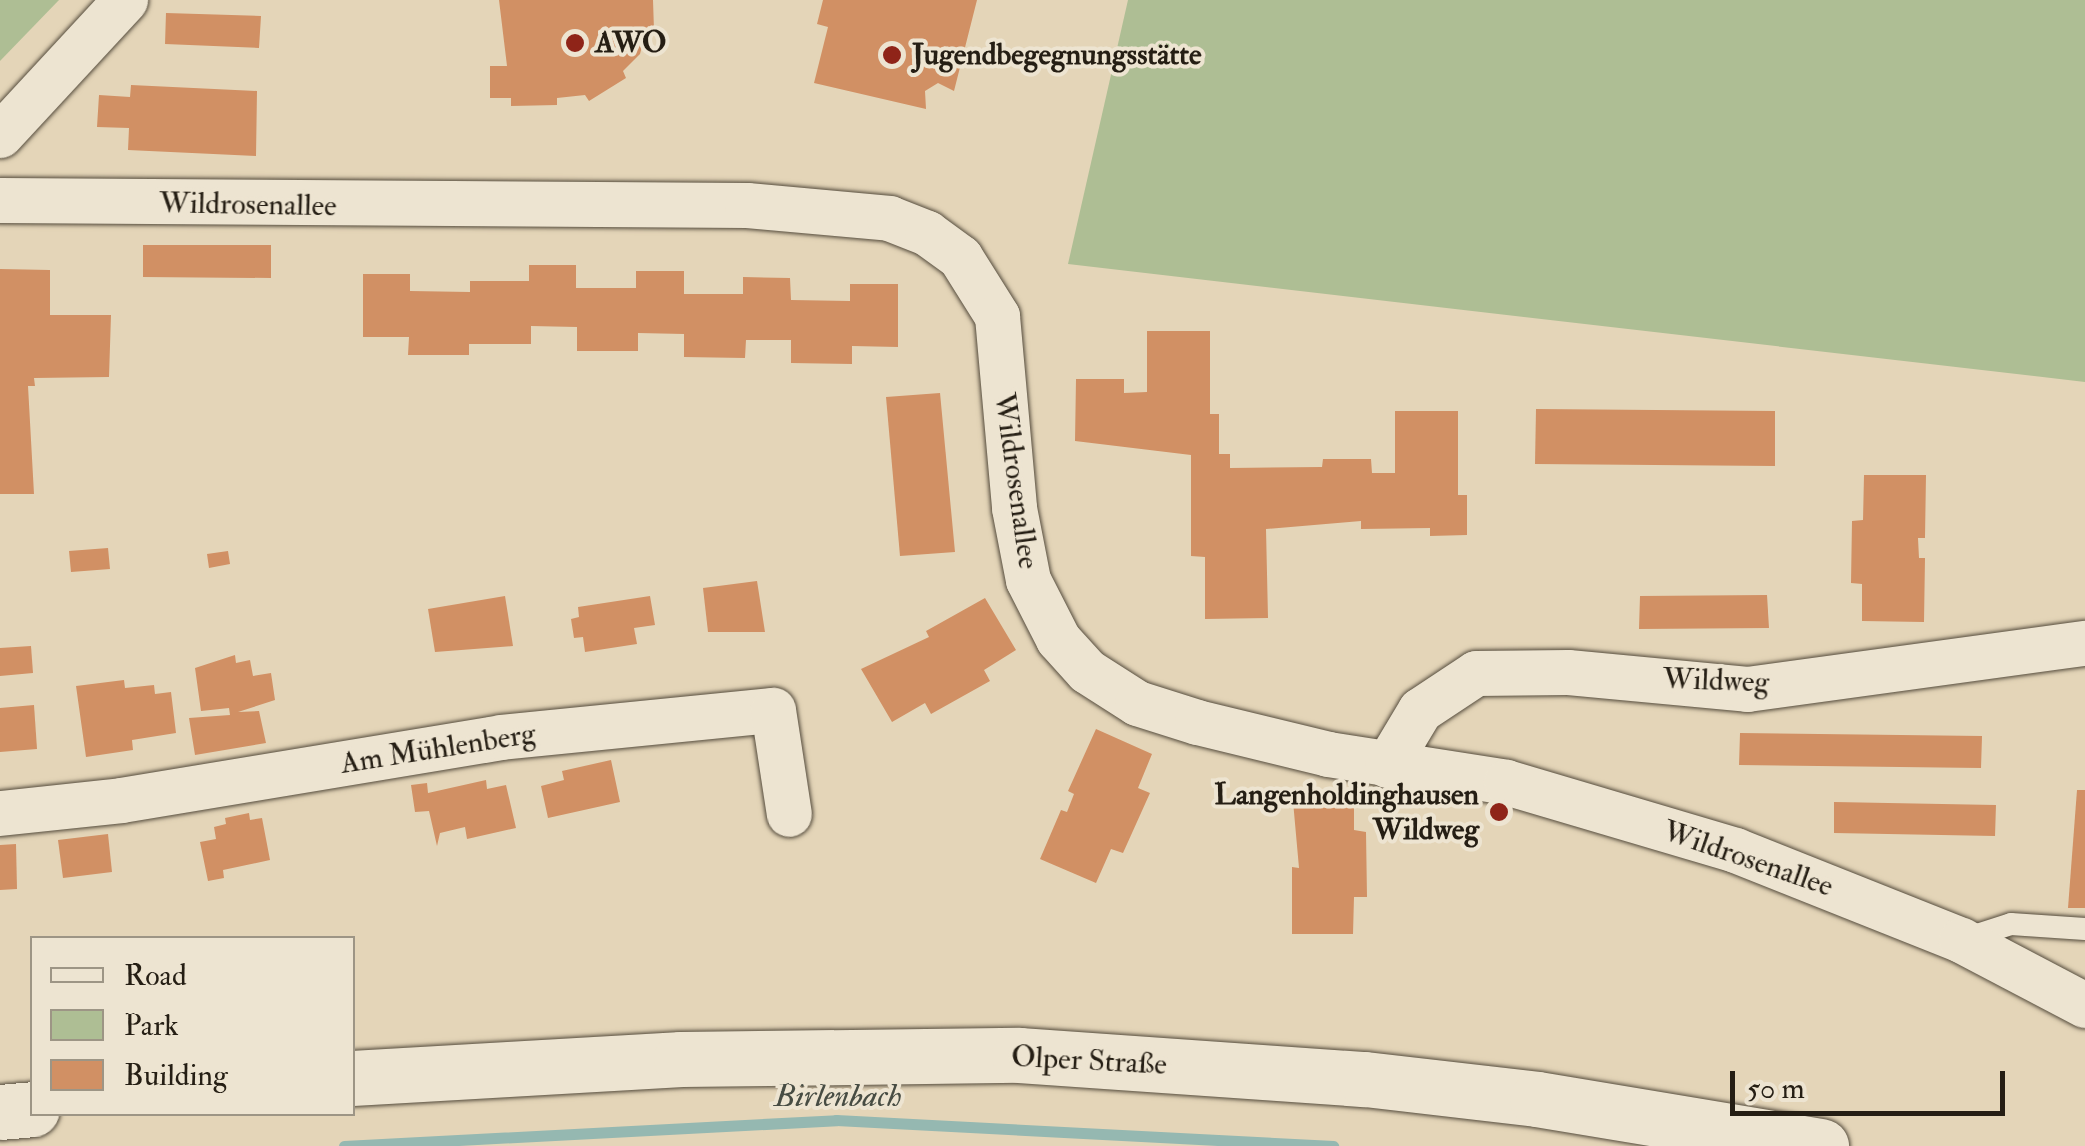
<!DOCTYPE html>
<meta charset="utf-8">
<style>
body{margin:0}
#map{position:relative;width:2085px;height:1146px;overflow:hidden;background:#e4d5b8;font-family:"IM FELL Double Pica",serif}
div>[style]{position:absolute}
.green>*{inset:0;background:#aebe94}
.stream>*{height:11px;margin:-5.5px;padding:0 5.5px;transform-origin:5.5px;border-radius:5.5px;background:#95b8b1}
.building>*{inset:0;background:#d19064}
.roads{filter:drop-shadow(0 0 2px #554c3d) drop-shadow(0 0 2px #554c3d)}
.service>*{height:22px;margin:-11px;padding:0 11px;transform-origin:11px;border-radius:11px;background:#ede4d1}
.minor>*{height:45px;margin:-22.5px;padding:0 22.5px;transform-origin:22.5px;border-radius:22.5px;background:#ede4d1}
.secondary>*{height:55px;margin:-27.5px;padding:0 27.5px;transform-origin:27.5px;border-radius:27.5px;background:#ede4d1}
.dots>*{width:28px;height:28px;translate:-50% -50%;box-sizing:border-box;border:5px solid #ede4d1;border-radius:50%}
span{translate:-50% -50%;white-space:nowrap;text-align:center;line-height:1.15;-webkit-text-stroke:8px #ede4d1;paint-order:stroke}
.poi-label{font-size:30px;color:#251e14;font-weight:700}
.left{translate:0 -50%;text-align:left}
.right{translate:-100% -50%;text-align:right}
.street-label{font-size:30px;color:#251e14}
.water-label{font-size:32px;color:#474c43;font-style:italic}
.legend{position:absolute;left:30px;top:936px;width:325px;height:180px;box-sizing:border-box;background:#ede4d1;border:2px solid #9d9585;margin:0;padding:12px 18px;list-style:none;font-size:30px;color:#251e14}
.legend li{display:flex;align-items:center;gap:20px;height:50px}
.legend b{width:50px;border:2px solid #9d9585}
.scale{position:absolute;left:1730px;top:1071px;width:275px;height:45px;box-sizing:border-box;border:5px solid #251e14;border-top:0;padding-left:12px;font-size:30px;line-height:35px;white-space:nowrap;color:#251e14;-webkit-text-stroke:8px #ede4d1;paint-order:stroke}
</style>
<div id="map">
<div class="green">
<i style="clip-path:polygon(0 0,59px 0,0 61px)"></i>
<i style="clip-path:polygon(1128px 0,2085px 0,2085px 382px,1068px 264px)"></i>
</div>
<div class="stream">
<i style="left:344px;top:1146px;width:493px;rotate:-3deg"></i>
<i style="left:836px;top:1120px;width:498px;rotate:3deg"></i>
</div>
<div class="building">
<i style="clip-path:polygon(499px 0,653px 0,654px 30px,646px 31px,640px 54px,623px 71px,626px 78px,589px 101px,585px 95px,557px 98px,557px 105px,511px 106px,511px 98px,490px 98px,490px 66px,507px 66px)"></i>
<i style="clip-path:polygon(823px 0,977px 0,954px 91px,938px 83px,925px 91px,926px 109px,814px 83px,828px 27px,817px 24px)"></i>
<i style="clip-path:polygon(166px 13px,261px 16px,259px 48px,165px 44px)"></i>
<i style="clip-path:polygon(131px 85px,257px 91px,256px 156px,128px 150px,129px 128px,97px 127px,99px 95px,130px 97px)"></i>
<i style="clip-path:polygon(143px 245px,271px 245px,271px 278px,143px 277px)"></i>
<i style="clip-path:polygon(529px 265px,576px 265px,576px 288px,636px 288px,636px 271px,684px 271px,684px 294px,743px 294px,743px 277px,790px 278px,791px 300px,850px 301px,850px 284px,898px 284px,898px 347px,852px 346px,852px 364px,791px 363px,791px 340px,746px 340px,745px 358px,684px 357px,684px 334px,638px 333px,638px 351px,577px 351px,577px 327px,531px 326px,531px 344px,469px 344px,469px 355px,408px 355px,409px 337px,363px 337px,363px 274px,410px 274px,410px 291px,470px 292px,470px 281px,529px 281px)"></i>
<i style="clip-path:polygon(0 269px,50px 270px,50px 315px,111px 315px,109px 377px,34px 378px,35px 386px,28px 386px,34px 494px,0 494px)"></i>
<i style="clip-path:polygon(1147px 331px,1210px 331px,1210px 414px,1219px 414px,1219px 454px,1230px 454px,1230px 468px,1322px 467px,1323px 459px,1371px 459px,1372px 473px,1395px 473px,1395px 411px,1458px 411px,1458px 495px,1467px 495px,1467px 535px,1430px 536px,1430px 528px,1361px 529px,1361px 521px,1266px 529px,1268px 618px,1205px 619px,1205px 557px,1191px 556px,1191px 455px,1075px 441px,1076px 379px,1124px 379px,1124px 393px,1147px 392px)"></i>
<i style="clip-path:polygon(940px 393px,955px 552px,900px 556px,886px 397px)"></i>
<i style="clip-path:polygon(1536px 409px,1775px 411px,1775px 466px,1535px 464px)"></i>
<i style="clip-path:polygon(1864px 475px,1926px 475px,1925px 538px,1918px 538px,1919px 558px,1925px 558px,1924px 622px,1862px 621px,1862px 584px,1851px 583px,1852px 521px,1863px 520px)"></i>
<i style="clip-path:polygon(108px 548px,110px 569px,71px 572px,69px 551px)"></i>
<i style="clip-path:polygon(228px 551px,230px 564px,209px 568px,207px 554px)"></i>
<i style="clip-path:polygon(757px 581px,765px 632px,708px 632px,703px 588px)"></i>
<i style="clip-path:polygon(1767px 595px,1769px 628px,1639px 629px,1640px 596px)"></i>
<i style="clip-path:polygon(505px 596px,513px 646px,435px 652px,428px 609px)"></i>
<i style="clip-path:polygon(650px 596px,655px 625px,634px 628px,637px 644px,585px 652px,583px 637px,574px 638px,571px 619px,579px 617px,578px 607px)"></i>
<i style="clip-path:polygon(985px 598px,1016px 650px,984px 670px,990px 681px,931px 714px,925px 703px,892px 722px,861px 669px,929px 637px,926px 631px)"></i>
<i style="clip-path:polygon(31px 646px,33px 673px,0 676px,0 648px)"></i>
<i style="clip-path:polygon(235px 655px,236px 663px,250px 660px,253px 676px,271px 673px,275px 700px,238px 712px,259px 711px,266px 743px,195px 755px,189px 718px,230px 715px,229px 708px,201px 711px,195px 668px)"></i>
<i style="clip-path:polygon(124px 680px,125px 688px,154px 685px,155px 694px,171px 692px,176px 733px,132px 740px,133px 750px,86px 757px,76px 686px)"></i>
<i style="clip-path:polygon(34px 705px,37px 749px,0 752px,0 708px)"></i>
<i style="clip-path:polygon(1096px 729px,1152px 754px,1138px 788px,1150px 793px,1123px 853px,1111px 849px,1096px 883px,1040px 859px,1061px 810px,1067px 812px,1074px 794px,1068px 791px)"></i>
<i style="clip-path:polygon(1740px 733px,1982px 736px,1981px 768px,1739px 765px)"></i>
<i style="clip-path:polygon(611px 760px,620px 802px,548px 818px,541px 786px,564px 780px,562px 771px)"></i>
<i style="clip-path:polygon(486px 780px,487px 789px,506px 785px,516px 828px,467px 839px,465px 827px,440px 833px,437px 846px,429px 811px,415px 812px,411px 785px,427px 783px,428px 793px)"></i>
<i style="clip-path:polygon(1292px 790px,1354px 792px,1354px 830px,1366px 832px,1367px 897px,1354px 897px,1353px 934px,1292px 934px,1292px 867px,1299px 868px)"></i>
<i style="clip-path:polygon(2077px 790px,2085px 790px,2085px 908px,2068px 908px)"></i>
<i style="clip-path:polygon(1834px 802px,1996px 805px,1995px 836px,1834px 833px)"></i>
<i style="clip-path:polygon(249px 813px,250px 820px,262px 818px,270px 860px,223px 870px,224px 878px,208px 881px,200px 842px,216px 839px,214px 827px,226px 824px,225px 818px)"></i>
<i style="clip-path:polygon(108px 834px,112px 872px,63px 878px,58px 840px)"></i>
<i style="clip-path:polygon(16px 844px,17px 889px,0 890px,0 845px)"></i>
</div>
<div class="roads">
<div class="service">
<i style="left:1965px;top:939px;width:48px;rotate:-18.1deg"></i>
<i style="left:2011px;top:924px;width:74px;rotate:3.9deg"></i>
</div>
<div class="minor">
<i style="left:0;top:135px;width:184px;rotate:-47.2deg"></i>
<i style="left:0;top:200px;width:747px;rotate:0.38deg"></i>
<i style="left:747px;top:205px;width:143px;rotate:5.2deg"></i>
<i style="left:889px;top:218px;width:41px;rotate:21.5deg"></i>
<i style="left:927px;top:233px;width:41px;rotate:36deg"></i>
<i style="left:960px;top:257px;width:70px;rotate:57.9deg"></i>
<i style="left:997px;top:316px;width:193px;rotate:84.9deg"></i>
<i style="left:1014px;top:508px;width:73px;rotate:79deg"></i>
<i style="left:1028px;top:580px;width:66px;rotate:63deg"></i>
<i style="left:1058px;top:639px;width:43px;rotate:47.8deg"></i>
<i style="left:1087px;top:671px;width:59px;rotate:32.6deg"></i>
<i style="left:1137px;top:703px;width:63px;rotate:17.6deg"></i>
<i style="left:1197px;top:722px;width:135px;rotate:13.7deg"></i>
<i style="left:1328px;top:754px;width:180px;rotate:8.9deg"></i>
<i style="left:1506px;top:782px;width:239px;rotate:16.5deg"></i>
<i style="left:1735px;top:850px;width:243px;rotate:21.7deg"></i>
<i style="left:1961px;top:940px;width:140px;rotate:27.7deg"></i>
<i style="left:1387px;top:765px;width:64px;rotate:-59deg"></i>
<i style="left:1420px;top:710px;width:67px;rotate:-33.5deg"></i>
<i style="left:1476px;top:673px;width:92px;rotate:-0.6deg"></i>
<i style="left:1568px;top:672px;width:180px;rotate:5.4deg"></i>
<i style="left:1747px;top:689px;width:341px;rotate:-7.8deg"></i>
<i style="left:0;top:813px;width:122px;rotate:-6.1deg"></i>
<i style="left:121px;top:800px;width:385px;rotate:-9.4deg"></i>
<i style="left:501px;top:737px;width:273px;rotate:-5.7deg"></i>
<i style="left:773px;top:710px;width:105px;rotate:81.3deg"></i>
</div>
<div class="secondary">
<i style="left:352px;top:1078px;width:330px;rotate:-3.3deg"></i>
<i style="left:681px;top:1059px;width:338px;rotate:-0.7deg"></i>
<i style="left:1019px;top:1055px;width:347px;rotate:4deg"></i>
<i style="left:1365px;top:1079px;width:173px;rotate:6.6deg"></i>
<i style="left:1537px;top:1099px;width:288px;rotate:9.4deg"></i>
<i style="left:0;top:1112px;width:32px;rotate:-5deg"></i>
</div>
</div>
<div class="dots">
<i style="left:575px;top:43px;background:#8f2418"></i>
<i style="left:892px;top:55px;background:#8f2418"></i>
<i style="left:1499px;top:812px;background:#8f2418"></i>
</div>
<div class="poi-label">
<span class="left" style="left:595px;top:43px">AWO</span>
<span class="left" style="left:912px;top:55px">Jugendbegegnungsstätte</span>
<span class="right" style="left:1479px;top:812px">Langenholdinghausen<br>Wildweg</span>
</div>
<div class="street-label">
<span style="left:248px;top:205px;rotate:1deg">Wildrosenallee</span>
<span style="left:1016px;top:481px;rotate:82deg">Wildrosenallee</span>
<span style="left:1716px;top:681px;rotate:2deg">Wildweg</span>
<span style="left:438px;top:749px;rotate:-9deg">Am Mühlenberg</span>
<span style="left:1748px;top:859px;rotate:19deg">Wildrosenallee</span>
<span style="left:1089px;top:1061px;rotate:3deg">Olper Straße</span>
</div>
<div class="water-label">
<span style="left:838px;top:1096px">Birlenbach</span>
</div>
<ul class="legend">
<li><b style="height:12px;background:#ede4d1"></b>Road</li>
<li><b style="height:28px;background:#aebe94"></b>Park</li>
<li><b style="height:28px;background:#d19064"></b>Building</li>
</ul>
<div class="scale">50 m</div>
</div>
